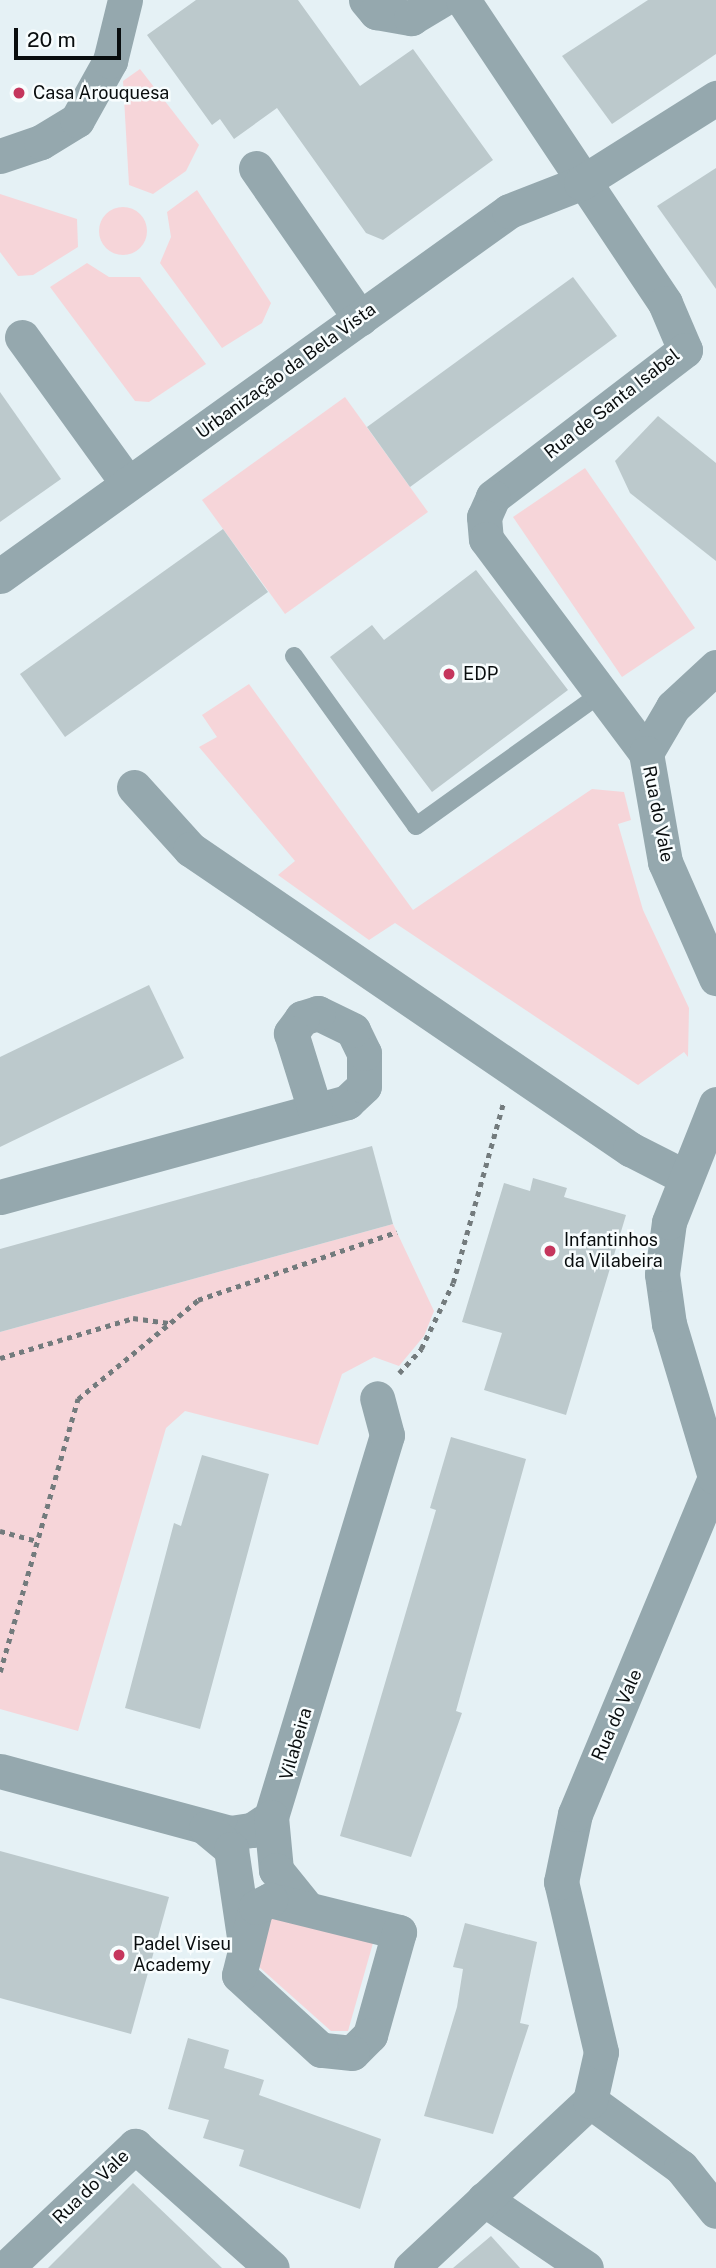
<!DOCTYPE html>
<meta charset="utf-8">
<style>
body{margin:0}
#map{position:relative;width:716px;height:2268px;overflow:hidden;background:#e5f1f5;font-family:"Public Sans",sans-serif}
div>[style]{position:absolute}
.green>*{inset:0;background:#f6d5d9}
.round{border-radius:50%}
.building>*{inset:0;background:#bcc9cc}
.path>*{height:4.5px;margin-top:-2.25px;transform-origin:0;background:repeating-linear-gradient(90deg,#737b7d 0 5px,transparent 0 10px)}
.lane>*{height:18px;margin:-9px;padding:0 9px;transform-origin:9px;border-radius:9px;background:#95a8ae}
.street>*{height:35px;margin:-17.5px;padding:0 17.5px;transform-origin:17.5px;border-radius:17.5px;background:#95a8ae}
.dots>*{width:19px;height:19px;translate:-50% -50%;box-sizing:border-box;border:4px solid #f8fdfe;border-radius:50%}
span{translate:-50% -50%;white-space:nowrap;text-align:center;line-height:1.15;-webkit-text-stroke:5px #f8fdfe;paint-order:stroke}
.poi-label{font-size:18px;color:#090d0e}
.left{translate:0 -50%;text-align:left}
.street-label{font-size:18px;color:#090d0e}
.scale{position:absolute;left:14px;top:28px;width:107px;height:32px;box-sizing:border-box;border:4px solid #090d0e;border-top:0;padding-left:9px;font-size:21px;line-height:24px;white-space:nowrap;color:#090d0e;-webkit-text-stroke:5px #f8fdfe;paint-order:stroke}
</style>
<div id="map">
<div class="green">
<i style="clip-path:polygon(140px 69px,199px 145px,186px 171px,153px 194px,129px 185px,123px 81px)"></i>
<i style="clip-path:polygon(197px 190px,271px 303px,262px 323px,222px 348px,160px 263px,171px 237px,167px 212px)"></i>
<i style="clip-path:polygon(0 194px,77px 219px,78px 247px,33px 275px,18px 276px,0 252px)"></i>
<i class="round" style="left:99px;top:207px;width:48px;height:48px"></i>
<i style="clip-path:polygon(87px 263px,109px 277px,140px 277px,206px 364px,149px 402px,135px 401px,50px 287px)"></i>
<i style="clip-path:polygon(345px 397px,428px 512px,285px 614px,202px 500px)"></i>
<i style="clip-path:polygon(585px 468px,695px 628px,622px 677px,513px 517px)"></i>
<i style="clip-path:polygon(249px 684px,413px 910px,592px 789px,624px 792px,631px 820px,618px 824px,643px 910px,689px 1008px,688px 1057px,684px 1052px,638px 1085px,395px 923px,369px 940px,278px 875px,295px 861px,199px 747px,217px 737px,202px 715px)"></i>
<i style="clip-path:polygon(393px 1224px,434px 1311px,424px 1336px,399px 1366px,374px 1357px,342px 1374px,318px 1445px,185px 1411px,166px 1428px,78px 1731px,0 1709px,0 1332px)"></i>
<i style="clip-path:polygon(269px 1912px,373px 1943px,348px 2031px,331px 2031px,258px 1966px)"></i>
</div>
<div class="building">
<i style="clip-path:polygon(196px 0,298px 0,360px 86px,413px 49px,493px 160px,383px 240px,366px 233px,277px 108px,234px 139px,220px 119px,212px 125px,147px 35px)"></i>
<i style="clip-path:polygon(648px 0,716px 0,716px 54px,612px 124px,562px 56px)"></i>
<i style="clip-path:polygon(716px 168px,716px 289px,657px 206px)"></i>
<i style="clip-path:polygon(573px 277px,617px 336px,410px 487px,367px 427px)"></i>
<i style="clip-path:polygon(0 392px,61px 479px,0 522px)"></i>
<i style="clip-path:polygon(658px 416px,716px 463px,716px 561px,630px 493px,615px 461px)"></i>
<i style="clip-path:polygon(223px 529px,268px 592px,65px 737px,20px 674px)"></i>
<i style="clip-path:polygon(476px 570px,568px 690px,432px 792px,330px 657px,372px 625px,384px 640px)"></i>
<i style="clip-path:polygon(149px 985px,184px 1058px,0 1147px,0 1057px)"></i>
<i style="clip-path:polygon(372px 1146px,393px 1224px,0 1332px,0 1249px)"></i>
<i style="clip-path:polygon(533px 1178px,567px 1188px,564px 1197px,626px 1215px,566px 1415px,484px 1390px,502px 1333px,462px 1322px,504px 1183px,530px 1191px)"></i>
<i style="clip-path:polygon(451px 1437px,526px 1459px,456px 1711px,462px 1713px,411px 1857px,340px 1836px,436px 1510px,430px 1508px)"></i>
<i style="clip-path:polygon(202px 1455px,269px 1474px,200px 1729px,125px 1708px,174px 1523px,181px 1526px)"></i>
<i style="clip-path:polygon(0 1851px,169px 1897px,131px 2034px,0 1998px)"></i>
<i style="clip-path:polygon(465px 1923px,537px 1942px,520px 2023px,529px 2025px,493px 2134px,424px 2116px,457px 2007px,463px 1969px,453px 1967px)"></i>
<i style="clip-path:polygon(188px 2038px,229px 2050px,224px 2068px,264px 2080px,259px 2095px,381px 2139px,360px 2209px,239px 2166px,244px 2150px,203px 2138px,209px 2120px,168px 2109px)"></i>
<i style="clip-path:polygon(133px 2183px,222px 2268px,48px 2268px)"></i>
<i style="clip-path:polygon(491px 2236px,520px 2268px,453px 2268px)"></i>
</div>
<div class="path">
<i style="left:0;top:1358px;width:139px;rotate:-16.7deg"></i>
<i style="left:133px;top:1318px;width:36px;rotate:8deg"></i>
<i style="left:399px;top:1373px;width:33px;rotate:-47deg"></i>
<i style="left:421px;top:1349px;width:73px;rotate:-64.1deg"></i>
<i style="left:453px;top:1283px;width:186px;rotate:-74.4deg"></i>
<i style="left:0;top:1531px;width:38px;rotate:15deg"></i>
<i style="left:0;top:1672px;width:284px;rotate:-74.1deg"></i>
<i style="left:78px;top:1399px;width:156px;rotate:-39.5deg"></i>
<i style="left:198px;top:1300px;width:210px;rotate:-18.9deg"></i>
</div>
<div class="lane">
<i style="left:294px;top:656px;width:209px;rotate:54.3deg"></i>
<i style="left:416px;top:826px;width:225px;rotate:-35.6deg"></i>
</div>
<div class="street">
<i style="left:366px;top:0;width:16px;rotate:50deg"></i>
<i style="left:376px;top:12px;width:36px;rotate:10deg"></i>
<i style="left:411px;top:18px;width:35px;rotate:-31deg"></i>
<i style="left:463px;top:0;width:364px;rotate:56.3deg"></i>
<i style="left:665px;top:303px;width:51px;rotate:66.9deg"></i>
<i style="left:685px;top:350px;width:242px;rotate:142.6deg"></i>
<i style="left:493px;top:497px;width:22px;rotate:114deg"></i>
<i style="left:484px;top:517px;width:22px;rotate:85deg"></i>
<i style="left:486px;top:539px;width:267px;rotate:53.2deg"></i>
<i style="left:0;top:156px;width:43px;rotate:-18.9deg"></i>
<i style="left:41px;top:142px;width:42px;rotate:-31.4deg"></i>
<i style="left:77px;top:120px;width:68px;rotate:-60.8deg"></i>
<i style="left:110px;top:61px;width:63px;rotate:-76.2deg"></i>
<i style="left:256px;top:168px;width:183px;rotate:55.3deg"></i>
<i style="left:22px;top:337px;width:181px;rotate:54.2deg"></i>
<i style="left:0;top:576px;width:626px;rotate:-35.64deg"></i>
<i style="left:509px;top:211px;width:77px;rotate:-21.3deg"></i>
<i style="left:581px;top:183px;width:160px;rotate:-32.2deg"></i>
<i style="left:716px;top:667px;width:59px;rotate:137.1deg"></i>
<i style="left:673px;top:707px;width:53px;rotate:120.4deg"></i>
<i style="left:646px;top:753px;width:111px;rotate:80.1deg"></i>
<i style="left:665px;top:862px;width:127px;rotate:66.3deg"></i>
<i style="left:134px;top:787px;width:84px;rotate:47.9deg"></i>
<i style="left:190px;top:849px;width:533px;rotate:34.29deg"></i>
<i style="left:630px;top:1149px;width:62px;rotate:27deg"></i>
<i style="left:0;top:1197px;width:360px;rotate:-15.3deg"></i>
<i style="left:347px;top:1102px;width:23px;rotate:-43deg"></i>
<i style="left:364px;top:1086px;width:33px;rotate:-90deg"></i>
<i style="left:364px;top:1053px;width:25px;rotate:-116deg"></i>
<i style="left:353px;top:1030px;width:39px;rotate:-154deg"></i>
<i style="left:318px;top:1013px;width:17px;rotate:163deg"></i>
<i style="left:302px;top:1018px;width:19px;rotate:126deg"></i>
<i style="left:291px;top:1033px;width:81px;rotate:72.7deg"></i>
<i style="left:0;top:1771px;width:238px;rotate:15.1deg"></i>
<i style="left:230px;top:1833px;width:22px;rotate:-8deg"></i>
<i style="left:252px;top:1830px;width:23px;rotate:-34deg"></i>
<i style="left:271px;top:1817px;width:399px;rotate:-73.1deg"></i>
<i style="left:387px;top:1435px;width:38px;rotate:-105deg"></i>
<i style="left:271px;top:1817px;width:53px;rotate:84.6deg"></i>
<i style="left:276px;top:1870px;width:46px;rotate:51.1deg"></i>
<i style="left:206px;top:1828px;width:33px;rotate:40deg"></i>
<i style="left:231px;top:1849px;width:89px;rotate:81.6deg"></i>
<i style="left:270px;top:1900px;width:133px;rotate:13.9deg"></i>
<i style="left:399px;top:1932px;width:107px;rotate:105.7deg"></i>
<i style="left:370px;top:2035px;width:25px;rotate:135deg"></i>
<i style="left:352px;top:2053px;width:31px;rotate:-174deg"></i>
<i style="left:321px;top:2050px;width:111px;rotate:-137.6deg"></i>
<i style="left:239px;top:1975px;width:70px;rotate:-76deg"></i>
<i style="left:256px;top:1907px;width:16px;rotate:-27deg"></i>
<i style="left:590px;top:2101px;width:112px;rotate:36deg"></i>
<i style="left:681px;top:2167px;width:56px;rotate:51.5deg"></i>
<i style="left:484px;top:2199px;width:123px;rotate:34.1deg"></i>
<i style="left:6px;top:2268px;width:178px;rotate:-43.4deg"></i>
<i style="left:135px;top:2146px;width:183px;rotate:41.7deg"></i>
<i style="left:411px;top:2268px;width:245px;rotate:-43deg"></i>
<i style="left:590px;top:2101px;width:50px;rotate:-77.3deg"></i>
<i style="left:601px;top:2052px;width:175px;rotate:-103.2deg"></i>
<i style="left:561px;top:1882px;width:69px;rotate:-78.4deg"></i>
<i style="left:575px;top:1814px;width:365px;rotate:-67.4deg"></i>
<i style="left:715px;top:1477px;width:160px;rotate:-106.7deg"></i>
<i style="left:669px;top:1324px;width:50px;rotate:-98deg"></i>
<i style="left:662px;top:1274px;width:52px;rotate:-82.3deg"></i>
<i style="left:669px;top:1222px;width:127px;rotate:-68.3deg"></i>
</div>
<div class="dots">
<i style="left:19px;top:93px;background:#c5365d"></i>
<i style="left:449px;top:674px;background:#c5365d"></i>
<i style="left:550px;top:1251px;background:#c5365d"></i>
<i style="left:119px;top:1955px;background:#c5365d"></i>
</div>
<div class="poi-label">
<span class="left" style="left:33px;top:93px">Casa Arouquesa</span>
<span class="left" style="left:463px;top:674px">EDP</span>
<span class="left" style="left:564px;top:1251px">Infantinhos<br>da Vilabeira</span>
<span class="left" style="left:133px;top:1955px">Padel Viseu<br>Academy</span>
</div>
<div class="street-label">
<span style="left:286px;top:371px;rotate:-36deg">Urbanização da Bela Vista</span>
<span style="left:612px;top:404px;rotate:-38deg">Rua de Santa Isabel</span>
<span style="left:658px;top:814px;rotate:79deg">Rua do Vale</span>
<span style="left:617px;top:1715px;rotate:-66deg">Rua do Vale</span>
<span style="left:296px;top:1744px;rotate:-74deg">Vilabeira</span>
<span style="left:91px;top:2187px;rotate:-44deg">Rua do Vale</span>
</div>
<div class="scale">20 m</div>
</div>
